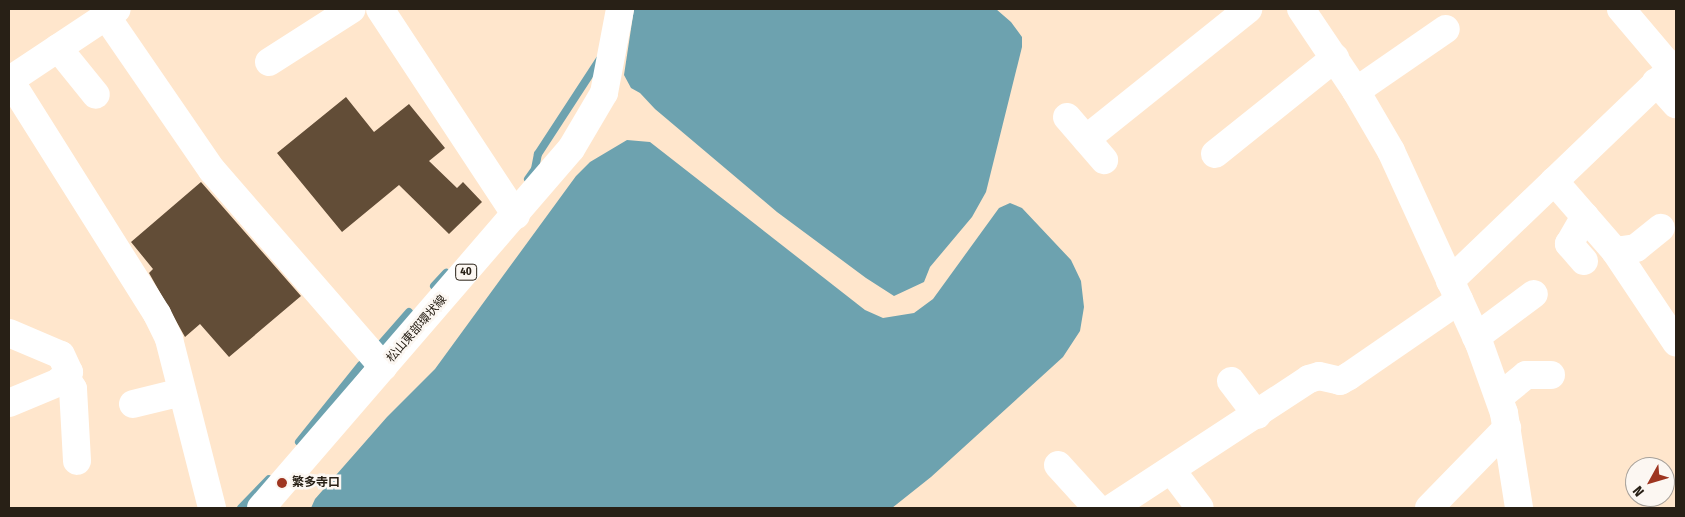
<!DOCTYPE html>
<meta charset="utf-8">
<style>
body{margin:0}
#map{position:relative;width:1685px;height:517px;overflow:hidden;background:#ffe6cc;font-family:"Fira Sans Condensed","Noto Sans JP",sans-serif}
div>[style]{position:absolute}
.water>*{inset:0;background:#6da2af}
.stream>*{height:8px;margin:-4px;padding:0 4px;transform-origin:4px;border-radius:4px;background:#6da2af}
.building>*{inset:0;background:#624d37}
.minor>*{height:28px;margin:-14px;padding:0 14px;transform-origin:14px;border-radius:14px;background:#fff}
.major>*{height:28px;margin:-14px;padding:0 14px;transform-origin:14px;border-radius:14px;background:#fff}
.dots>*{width:14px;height:14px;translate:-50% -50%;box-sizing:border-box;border:2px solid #fcf7f2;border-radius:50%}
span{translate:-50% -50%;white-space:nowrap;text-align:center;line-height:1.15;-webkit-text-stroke:5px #fcf7f2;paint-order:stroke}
.shield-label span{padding:1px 4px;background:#fcf7f2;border:1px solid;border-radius:4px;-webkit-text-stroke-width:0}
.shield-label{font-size:11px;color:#282016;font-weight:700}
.street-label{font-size:12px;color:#282016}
.poi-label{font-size:12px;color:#282016;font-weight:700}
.left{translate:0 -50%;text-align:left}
.frame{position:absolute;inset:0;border:10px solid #282016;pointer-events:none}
.north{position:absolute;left:1625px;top:457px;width:50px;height:50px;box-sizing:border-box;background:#fcf7f2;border:1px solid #a7a19a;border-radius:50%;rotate:231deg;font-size:14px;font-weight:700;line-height:20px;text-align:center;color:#282016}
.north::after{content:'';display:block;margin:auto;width:18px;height:22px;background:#9e3520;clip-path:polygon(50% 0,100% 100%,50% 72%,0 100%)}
</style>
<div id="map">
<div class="water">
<i style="clip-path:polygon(634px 9px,996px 9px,1011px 22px,1022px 37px,1022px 47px,986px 192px,972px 217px,930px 267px,924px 282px,894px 296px,866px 278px,777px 212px,655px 109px,640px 93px,631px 88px,624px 75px)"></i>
<i style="clip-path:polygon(627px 140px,650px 142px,865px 310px,883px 318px,914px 313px,933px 299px,999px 208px,1010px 203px,1022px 208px,1071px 260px,1081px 281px,1084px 307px,1080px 331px,1063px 357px,931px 477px,892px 508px,311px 508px,315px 499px,387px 417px,435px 369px,576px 176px,590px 162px)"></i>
</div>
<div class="stream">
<i style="left:528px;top:179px;width:12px;rotate:-55deg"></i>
<i style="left:535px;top:169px;width:15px;rotate:-79deg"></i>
<i style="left:538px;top:154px;width:113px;rotate:-56.9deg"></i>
<i style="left:434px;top:286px;width:18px;rotate:-47deg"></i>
<i style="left:382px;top:343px;width:41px;rotate:-48.9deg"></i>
<i style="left:299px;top:442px;width:99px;rotate:-51.2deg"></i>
<i style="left:241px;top:508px;width:40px;rotate:-46deg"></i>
</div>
<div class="building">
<i style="clip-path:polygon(346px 97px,374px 132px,409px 104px,445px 148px,429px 161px,457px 188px,463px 182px,482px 202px,449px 234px,399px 185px,342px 232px,277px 153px)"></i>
<i style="clip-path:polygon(201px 182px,301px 296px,229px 357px,200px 324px,185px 337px,149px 273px,153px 269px,131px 242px)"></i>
</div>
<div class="minor">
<i style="left:380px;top:9px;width:247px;rotate:56.6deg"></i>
<i style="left:1301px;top:9px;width:99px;rotate:56.1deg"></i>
<i style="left:1356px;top:91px;width:69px;rotate:59.7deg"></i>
<i style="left:1391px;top:151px;width:211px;rotate:65.4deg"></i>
<i style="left:1479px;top:343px;width:74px;rotate:70.3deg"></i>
<i style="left:1504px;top:413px;width:96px;rotate:81deg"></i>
<i style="left:1621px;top:9px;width:77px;rotate:49.7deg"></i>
<i style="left:106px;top:16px;width:187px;rotate:55.5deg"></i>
<i style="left:212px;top:170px;width:261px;rotate:49deg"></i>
<i style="left:58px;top:48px;width:60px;rotate:51deg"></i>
<i style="left:269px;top:62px;width:98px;rotate:-32.6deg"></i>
<i style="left:9px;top:79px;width:278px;rotate:57.8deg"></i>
<i style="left:157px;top:314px;width:28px;rotate:64deg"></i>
<i style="left:169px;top:339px;width:174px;rotate:75.7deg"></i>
<i style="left:10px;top:80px;width:128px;rotate:-33.6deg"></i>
<i style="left:1656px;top:82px;width:30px;rotate:48deg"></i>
<i style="left:1356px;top:91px;width:109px;rotate:-34.6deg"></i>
<i style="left:1067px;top:117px;width:57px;rotate:49.3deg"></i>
<i style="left:1086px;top:139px;width:208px;rotate:-38.7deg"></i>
<i style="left:1215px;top:154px;width:154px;rotate:-38.7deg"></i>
<i style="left:1554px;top:181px;width:93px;rotate:48.9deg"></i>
<i style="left:1615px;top:251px;width:110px;rotate:56.2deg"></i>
<i style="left:1615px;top:251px;width:21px;rotate:-8deg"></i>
<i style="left:1636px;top:248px;width:32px;rotate:-39deg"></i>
<i style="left:1584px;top:261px;width:23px;rotate:-131deg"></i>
<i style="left:1569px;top:244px;width:32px;rotate:-60deg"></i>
<i style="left:1450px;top:281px;width:313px;rotate:-43.8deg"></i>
<i style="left:9px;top:333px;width:56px;rotate:22.9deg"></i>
<i style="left:61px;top:355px;width:19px;rotate:65deg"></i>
<i style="left:69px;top:372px;width:16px;rotate:137deg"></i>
<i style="left:57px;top:383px;width:52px;rotate:157.4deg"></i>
<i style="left:1476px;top:337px;width:72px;rotate:-36.6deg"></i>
<i style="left:66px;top:377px;width:14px;rotate:60deg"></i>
<i style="left:73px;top:389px;width:72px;rotate:86.8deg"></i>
<i style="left:1231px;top:381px;width:43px;rotate:52.6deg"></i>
<i style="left:1499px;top:397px;width:35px;rotate:-39deg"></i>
<i style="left:1526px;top:375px;width:25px"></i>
<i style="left:133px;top:404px;width:50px;rotate:-13.8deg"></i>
<i style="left:1058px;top:465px;width:58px;rotate:47.8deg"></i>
<i style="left:1172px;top:471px;width:46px;rotate:52.9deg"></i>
<i style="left:1112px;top:508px;width:235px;rotate:-33.2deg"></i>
<i style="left:1309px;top:379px;width:10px;rotate:-17deg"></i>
<i style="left:1319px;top:376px;width:22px;rotate:13deg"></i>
<i style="left:1340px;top:381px;width:10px;rotate:-29deg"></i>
<i style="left:1349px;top:376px;width:134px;rotate:-34.6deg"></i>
<i style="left:1429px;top:508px;width:112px;rotate:-45.7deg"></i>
</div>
<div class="major">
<i style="left:261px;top:508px;width:474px;rotate:-49.2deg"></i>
<i style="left:571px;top:149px;width:65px;rotate:-59.5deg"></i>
<i style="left:604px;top:93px;width:86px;rotate:-79.2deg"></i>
</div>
<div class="dots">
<i style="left:282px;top:483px;background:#9e3520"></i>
</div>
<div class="shield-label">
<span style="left:466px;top:272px">40</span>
</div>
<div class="street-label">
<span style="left:417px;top:329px;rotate:-49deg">松山東部環状線</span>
</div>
<div class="poi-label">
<span class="left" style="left:292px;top:483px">繁多寺口</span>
</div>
<div class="frame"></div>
<div class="north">N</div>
</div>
